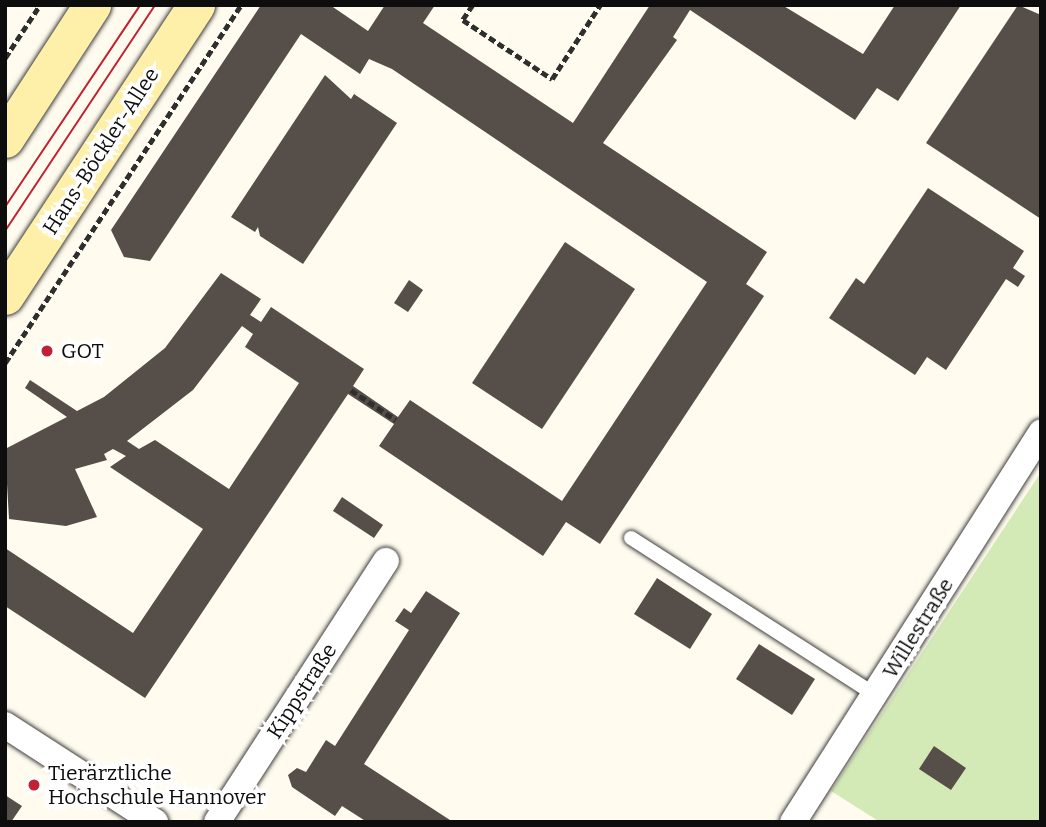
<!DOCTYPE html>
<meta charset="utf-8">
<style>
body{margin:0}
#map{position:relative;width:1046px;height:827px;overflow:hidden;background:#fffbee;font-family:Bitter,serif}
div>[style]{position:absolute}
.green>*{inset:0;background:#d4eab6}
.building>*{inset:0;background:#564e49}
.path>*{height:4.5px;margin-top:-2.25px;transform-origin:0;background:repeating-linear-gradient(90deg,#2f2f2f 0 7px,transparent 0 10.5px)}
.roads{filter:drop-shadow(0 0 2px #404040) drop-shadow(0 0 2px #404040)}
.lane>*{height:14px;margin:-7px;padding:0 7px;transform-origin:7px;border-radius:7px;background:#fff}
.street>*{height:26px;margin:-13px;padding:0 13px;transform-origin:13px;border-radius:13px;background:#fff}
.secondary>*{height:37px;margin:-18.5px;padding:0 18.5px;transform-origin:18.5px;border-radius:18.5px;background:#fff0a9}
.tram>*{height:2px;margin:-1px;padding:0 1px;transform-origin:1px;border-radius:1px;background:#c12132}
.dots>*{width:19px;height:19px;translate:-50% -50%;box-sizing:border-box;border:4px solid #fff;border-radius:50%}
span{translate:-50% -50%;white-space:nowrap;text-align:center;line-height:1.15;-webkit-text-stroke:7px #fff;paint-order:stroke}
.street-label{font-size:21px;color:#0d0d0d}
.poi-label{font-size:21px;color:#0d0d0d}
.left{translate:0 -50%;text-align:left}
.frame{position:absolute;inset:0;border:7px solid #0d0d0d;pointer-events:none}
</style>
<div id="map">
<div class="green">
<i style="clip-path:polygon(1041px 472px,1041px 822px,880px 822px,831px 791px)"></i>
</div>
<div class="building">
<i style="clip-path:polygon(evenodd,261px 5px,330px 5px,368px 31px,385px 5px,435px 5px,423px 23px,573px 123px,650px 5px,782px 5px,863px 54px,895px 5px,961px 5px,898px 101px,877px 88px,855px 120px,690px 10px,673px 37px,677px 40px,603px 143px,767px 252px,746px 284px,764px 296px,600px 544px,566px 522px,543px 556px,379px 446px,394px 424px,348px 394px,145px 698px,5px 606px,5px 548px,133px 633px,203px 529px,110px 467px,126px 456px,113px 449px,104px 454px,107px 460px,75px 469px,97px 517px,66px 526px,9px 519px,5px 449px,67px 417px,25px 388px,30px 380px,77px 411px,104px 397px,165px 348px,221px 273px,261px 299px,250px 315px,261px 322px,271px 307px,364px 369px,353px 386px,398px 417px,410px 400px,562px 501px,707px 282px,392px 69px,369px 59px,360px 74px,301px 34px,150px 261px,124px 257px,111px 230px,261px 5px,242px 326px,253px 334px,245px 347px,299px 383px,229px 489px,155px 440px,139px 449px,127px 441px,193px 390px,242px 326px)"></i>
<i style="clip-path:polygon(1018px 5px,1041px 15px,1041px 219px,926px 143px)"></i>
<i style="clip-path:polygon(325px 75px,351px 99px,354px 94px,397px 123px,303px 264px,260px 236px,258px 227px,255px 232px,231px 217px)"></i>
<i style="clip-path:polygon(928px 188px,1024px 251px,1013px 268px,1025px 276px,1018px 287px,1006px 279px,946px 370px,927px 357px,915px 375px,829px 318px,856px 278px,864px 284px)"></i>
<i style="clip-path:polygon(565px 242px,635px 289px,542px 429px,472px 383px)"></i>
<i style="clip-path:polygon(409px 280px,423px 290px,408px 312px,394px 303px)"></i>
<i style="clip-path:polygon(342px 497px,383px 525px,374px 538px,333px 511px)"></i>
<i style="clip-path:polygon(657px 578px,712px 614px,690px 649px,634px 614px)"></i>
<i style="clip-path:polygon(426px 591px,460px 613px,364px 764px,453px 822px,367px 822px,342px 806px,335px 816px,292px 787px,288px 775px,297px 768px,306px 772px,326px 740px,335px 746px,409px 630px,395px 621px,404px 608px,411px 613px)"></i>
<i style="clip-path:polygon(759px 644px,815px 679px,792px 715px,736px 679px)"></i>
<i style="clip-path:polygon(934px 746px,966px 768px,951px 790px,919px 769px)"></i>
<i style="clip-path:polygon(5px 795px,22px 806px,11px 822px,5px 822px)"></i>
</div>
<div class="path">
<i style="left:473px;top:5px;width:18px;rotate:124deg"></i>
<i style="left:463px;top:20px;width:107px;rotate:33.5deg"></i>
<i style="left:552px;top:79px;width:88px;rotate:-57deg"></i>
<i style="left:5px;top:58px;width:64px;rotate:-56.6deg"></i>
<i style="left:5px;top:363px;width:429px;rotate:-56.6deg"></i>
<i style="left:351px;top:390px;width:54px;rotate:33.7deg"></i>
</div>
<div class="roads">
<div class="lane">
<i style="left:631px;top:538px;width:291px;rotate:32.7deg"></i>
</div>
<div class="street">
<i style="left:5px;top:725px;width:179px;rotate:32.9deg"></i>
<i style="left:217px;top:822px;width:311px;rotate:-57.1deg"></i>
<i style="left:793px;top:822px;width:462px;rotate:-57.5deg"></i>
</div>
<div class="secondary">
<i style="left:5px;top:139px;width:160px;rotate:-57deg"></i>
<i style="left:5px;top:296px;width:348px;rotate:-56.7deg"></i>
</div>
</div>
<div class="tram">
<i style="left:5px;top:207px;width:243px;rotate:-56.2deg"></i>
<i style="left:5px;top:231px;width:271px;rotate:-56.4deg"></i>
</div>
<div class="dots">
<i style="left:47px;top:351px;background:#c12132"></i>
<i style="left:34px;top:785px;background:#c12132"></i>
</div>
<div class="street-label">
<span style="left:101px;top:151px;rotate:-57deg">Hans-Böckler-Allee</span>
<span style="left:918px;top:628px;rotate:-58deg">Willestraße</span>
<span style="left:302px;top:691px;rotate:-57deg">Kippstraße</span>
</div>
<div class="poi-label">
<span class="left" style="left:61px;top:351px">GOT</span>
<span class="left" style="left:48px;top:785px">Tierärztliche<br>Hochschule Hannover</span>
</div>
<div class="frame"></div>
</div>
